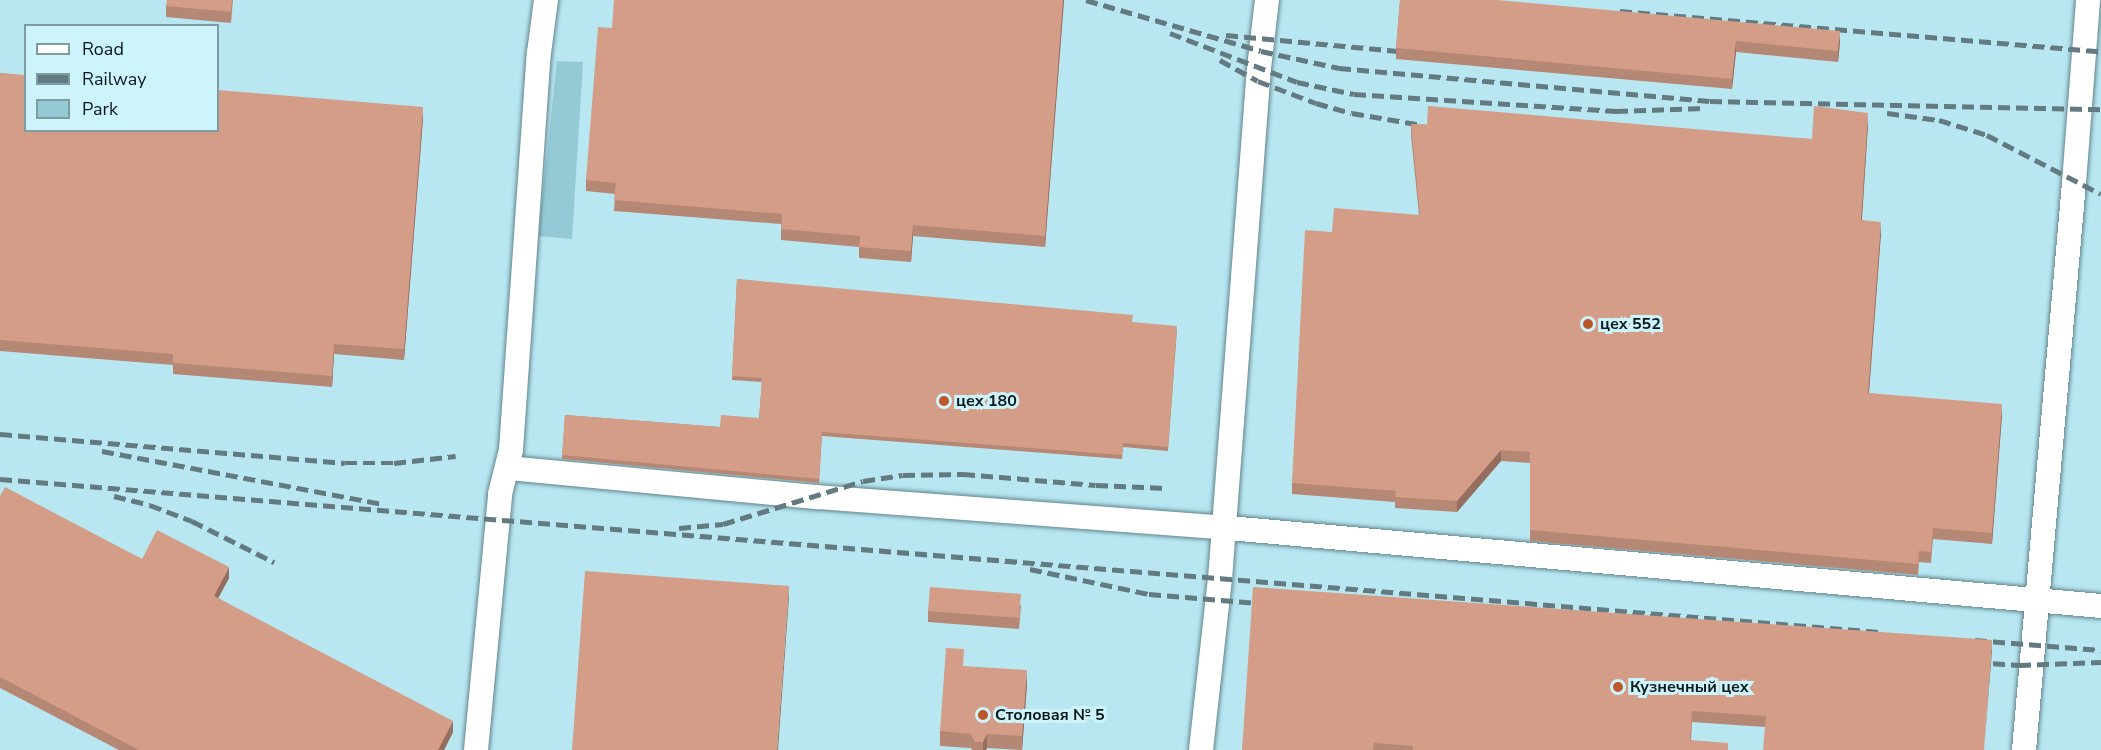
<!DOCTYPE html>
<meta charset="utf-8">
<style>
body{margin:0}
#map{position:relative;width:2101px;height:750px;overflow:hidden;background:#cdf3fb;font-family:"Nunito Sans",sans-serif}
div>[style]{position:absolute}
.built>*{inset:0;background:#b8e7f2}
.green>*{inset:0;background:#94cad6}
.roads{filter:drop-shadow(0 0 2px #61848b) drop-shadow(0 0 2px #61848b)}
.minor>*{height:24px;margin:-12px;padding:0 12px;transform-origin:12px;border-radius:12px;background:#fff}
.rail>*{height:4.5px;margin-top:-2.25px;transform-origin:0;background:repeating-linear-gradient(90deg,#627a80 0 12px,transparent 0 18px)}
.wall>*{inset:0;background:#b58775}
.shaded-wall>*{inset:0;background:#946e5f}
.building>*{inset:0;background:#d39d88}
.dots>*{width:16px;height:16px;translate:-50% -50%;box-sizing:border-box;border:3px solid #cdf3fb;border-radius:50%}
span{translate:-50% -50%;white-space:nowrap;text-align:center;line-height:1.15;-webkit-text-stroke:6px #cdf3fb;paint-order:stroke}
.poi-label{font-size:16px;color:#0b191c;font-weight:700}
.left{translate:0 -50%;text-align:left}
.legend{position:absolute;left:24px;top:24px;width:195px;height:108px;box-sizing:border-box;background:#cdf3fb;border:2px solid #7f9ca2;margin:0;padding:8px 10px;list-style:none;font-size:18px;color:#0b191c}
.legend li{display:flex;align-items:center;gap:12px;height:30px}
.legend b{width:30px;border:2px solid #7f9ca2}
</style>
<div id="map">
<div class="built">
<i style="clip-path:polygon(evenodd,0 0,2101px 0,2101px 750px,0 750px,0 0,26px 26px,218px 26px,218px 130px,26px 130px,26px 26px)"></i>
</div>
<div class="green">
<i style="clip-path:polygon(557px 61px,583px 62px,572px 239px,538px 236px)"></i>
</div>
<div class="roads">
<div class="minor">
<i style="left:508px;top:468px;width:310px;rotate:5.4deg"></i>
<i style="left:817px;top:497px;width:413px;rotate:4.3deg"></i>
<i style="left:1229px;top:528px;width:875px;rotate:5.11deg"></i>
<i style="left:476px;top:750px;width:257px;rotate:-84.6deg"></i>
<i style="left:500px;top:494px;width:45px;rotate:-76deg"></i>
<i style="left:511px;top:450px;width:398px;rotate:-86deg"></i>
<i style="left:539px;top:53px;width:53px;rotate:-82.5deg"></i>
<i style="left:1201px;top:750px;width:172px;rotate:-83.7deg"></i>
<i style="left:1220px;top:579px;width:512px;rotate:-85.64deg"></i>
<i style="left:1259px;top:68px;width:68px;rotate:-83.3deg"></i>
<i style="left:2024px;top:750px;width:569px;rotate:-84.96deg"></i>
<i style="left:2074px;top:183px;width:184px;rotate:-85.6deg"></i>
</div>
</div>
<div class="rail">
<i style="left:1086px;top:0;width:182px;rotate:16.2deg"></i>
<i style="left:1261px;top:51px;width:80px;rotate:12.3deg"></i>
<i style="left:1339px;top:68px;width:372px;rotate:5.1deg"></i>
<i style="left:1710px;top:101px;width:391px;rotate:1.2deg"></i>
<i style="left:1620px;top:11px;width:483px;rotate:4.8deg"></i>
<i style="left:1170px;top:33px;width:136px;rotate:21.1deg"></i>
<i style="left:1297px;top:82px;width:58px;rotate:11.9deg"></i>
<i style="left:1354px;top:94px;width:263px;rotate:3.7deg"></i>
<i style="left:1616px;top:111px;width:89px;rotate:-1.9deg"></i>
<i style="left:1226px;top:35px;width:186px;rotate:5.3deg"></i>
<i style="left:1220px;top:60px;width:43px;rotate:28.9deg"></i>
<i style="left:1258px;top:81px;width:62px;rotate:20.8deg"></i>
<i style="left:1316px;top:103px;width:37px;rotate:16deg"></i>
<i style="left:1352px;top:113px;width:71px;rotate:9.7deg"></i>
<i style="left:1887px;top:113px;width:52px;rotate:7.7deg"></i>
<i style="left:1939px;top:120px;width:50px;rotate:17.4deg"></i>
<i style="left:1987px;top:135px;width:128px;rotate:27.4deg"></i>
<i style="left:0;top:434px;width:346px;rotate:4.8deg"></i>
<i style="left:345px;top:463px;width:49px"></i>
<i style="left:394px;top:463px;width:62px;rotate:-6.4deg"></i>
<i style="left:102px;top:451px;width:285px;rotate:10.7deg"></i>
<i style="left:0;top:479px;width:1889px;rotate:4.65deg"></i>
<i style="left:114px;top:496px;width:37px;rotate:14deg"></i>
<i style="left:150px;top:505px;width:45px;rotate:20.9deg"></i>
<i style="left:192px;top:521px;width:92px;rotate:26.6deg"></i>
<i style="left:679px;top:528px;width:44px;rotate:-5.2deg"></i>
<i style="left:723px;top:524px;width:146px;rotate:-17.1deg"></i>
<i style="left:863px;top:481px;width:40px;rotate:-8.5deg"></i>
<i style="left:903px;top:475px;width:60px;rotate:-1deg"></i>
<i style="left:963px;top:474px;width:133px;rotate:4.7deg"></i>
<i style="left:1096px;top:485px;width:70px;rotate:2.5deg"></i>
<i style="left:1030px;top:569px;width:122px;rotate:11.9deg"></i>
<i style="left:1149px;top:594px;width:121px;rotate:4.7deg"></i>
<i style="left:1975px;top:640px;width:126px;rotate:4.5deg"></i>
<i style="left:1975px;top:662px;width:44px;rotate:3.9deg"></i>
<i style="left:2019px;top:665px;width:82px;rotate:-2.1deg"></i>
</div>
<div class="wall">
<i style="clip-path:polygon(233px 0,231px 23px,166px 17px,166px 6px)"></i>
<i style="clip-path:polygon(1064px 0,1045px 247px,913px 236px,911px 262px,859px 258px,859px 247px,781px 240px,781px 224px,614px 211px,615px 194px,586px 191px,586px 180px,612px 28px)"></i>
<i style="clip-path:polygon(1400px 0,1840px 42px,1838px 62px,1736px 52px,1732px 89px,1396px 59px,1396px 48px)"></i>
<i style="clip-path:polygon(0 73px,423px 118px,404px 360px,334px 354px,332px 387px,173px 374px,173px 365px,0 351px)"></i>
<i style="clip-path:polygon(1411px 124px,1812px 139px,1868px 124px,1862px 220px,1881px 233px,1869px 393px,2002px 415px,1992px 544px,1933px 539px,1931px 563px,1919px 562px,1918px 575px,1530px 541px,1530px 463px,1501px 461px,1457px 512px,1395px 508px,1395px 502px,1292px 494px,1292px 483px,1332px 232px,1419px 215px,1411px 135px)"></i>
<i style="clip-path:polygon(737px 279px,1132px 323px,1177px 330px,1168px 451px,1123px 447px,1122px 459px,822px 436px,819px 483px,562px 459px,565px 415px,720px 427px,759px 418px,762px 382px,732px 380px)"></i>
<i style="clip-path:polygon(0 496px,142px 559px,229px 578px,218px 598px,453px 732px,444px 750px,119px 750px,0 688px)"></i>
<i style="clip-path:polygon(1021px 605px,1019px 629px,928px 622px,928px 611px)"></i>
<i style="clip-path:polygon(1992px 651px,1765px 727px,1692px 722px,1691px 740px,1728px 750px,1242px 750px)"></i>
<i style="clip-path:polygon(964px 666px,1027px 684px,1022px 750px,987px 748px,986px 750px,972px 750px,971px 748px,940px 746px,940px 731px)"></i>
</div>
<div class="shaded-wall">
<i style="clip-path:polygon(1063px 0,1064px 0,1045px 247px,1045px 236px)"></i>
<i style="clip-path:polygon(1840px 31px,1840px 42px,1838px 62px,1838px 51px)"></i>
<i style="clip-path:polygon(1736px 41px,1736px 52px,1732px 89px,1732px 79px)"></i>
<i style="clip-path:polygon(423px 107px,423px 118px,404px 360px,404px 349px)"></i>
<i style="clip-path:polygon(1868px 113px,1868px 124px,1861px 231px,1861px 220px)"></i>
<i style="clip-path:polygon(1881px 222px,1881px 233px,1868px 404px,1868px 393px)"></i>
<i style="clip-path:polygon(913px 225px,913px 236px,911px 262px,911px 251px)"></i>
<i style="clip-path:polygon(334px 344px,334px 354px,332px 387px,332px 376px)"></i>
<i style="clip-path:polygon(2002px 404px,2002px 415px,1992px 544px,1992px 533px)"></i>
<i style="clip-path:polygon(1501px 450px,1501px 461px,1457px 512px,1457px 501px)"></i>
<i style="clip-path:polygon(229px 567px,229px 578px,214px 606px,214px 596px)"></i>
<i style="clip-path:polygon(789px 586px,789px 597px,778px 750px,777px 750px)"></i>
<i style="clip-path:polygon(1992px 640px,1992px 651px,1984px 750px)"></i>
<i style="clip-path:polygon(1027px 670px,1027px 684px,1022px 750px,1022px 736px)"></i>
<i style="clip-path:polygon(453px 721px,453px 732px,444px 750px,438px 750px)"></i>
<i style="clip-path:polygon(987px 734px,987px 748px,986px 750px,983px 750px,983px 742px)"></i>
</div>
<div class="building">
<i style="clip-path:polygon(167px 0,232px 0,231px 12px,166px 6px)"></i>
<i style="clip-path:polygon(614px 0,1063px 0,1045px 236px,913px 225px,911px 251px,859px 247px,860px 236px,781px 229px,782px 214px,614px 200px,616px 183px,586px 180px,598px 27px,612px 28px)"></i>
<i style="clip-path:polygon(1400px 0,1497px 0,1840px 31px,1838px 51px,1736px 41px,1732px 79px,1396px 48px)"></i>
<i style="clip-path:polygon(0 73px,26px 75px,26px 130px,218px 130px,218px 90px,423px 107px,404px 349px,334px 344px,332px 376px,173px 363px,173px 354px,0 340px)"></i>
<i style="clip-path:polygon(1428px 106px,1812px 139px,1814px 106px,1868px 113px,1861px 220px,1881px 222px,1868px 393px,2002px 404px,1992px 533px,1933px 528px,1931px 552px,1919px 551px,1918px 564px,1530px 530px,1530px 452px,1501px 450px,1457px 501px,1395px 497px,1396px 491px,1292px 483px,1305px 230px,1332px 232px,1334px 208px,1420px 215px,1411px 124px,1427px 125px)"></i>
<i style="clip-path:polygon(737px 279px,1133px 315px,1132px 322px,1177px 326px,1168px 447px,1123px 443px,1122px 455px,822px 432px,819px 479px,562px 455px,565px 415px,720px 427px,721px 415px,759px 418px,762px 378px,732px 376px)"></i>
<i style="clip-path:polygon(5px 487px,142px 559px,157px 530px,229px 567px,214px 596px,453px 721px,438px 750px,139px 750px,0 677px,0 496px)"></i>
<i style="clip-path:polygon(585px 571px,789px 586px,777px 750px,572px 750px)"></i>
<i style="clip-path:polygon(930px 587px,1021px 594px,1019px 618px,928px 611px)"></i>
<i style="clip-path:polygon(1253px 587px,1992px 640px,1984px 750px,1763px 750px,1766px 716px,1692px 711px,1690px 740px,1728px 743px,1728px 750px,1413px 750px,1413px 746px,1374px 743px,1373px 750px,1242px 750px)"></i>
<i style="clip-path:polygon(946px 648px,964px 649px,963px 666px,1027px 670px,1022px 736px,987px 734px,983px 742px,975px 742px,971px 734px,940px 731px)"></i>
</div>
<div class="dots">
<i style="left:1588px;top:324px;background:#bc562a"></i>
<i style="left:944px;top:401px;background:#bc562a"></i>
<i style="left:1618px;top:687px;background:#bc562a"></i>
<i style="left:983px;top:715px;background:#bc562a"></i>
</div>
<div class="poi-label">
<span class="left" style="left:1600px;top:324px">цех 552</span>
<span class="left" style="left:956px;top:401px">цех 180</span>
<span class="left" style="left:1630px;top:687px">Кузнечный цех</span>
<span class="left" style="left:995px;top:715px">Столовая № 5</span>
</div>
<ul class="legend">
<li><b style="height:8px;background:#fff"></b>Road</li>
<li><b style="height:8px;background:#627a80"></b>Railway</li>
<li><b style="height:16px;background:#94cad6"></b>Park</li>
</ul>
</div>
